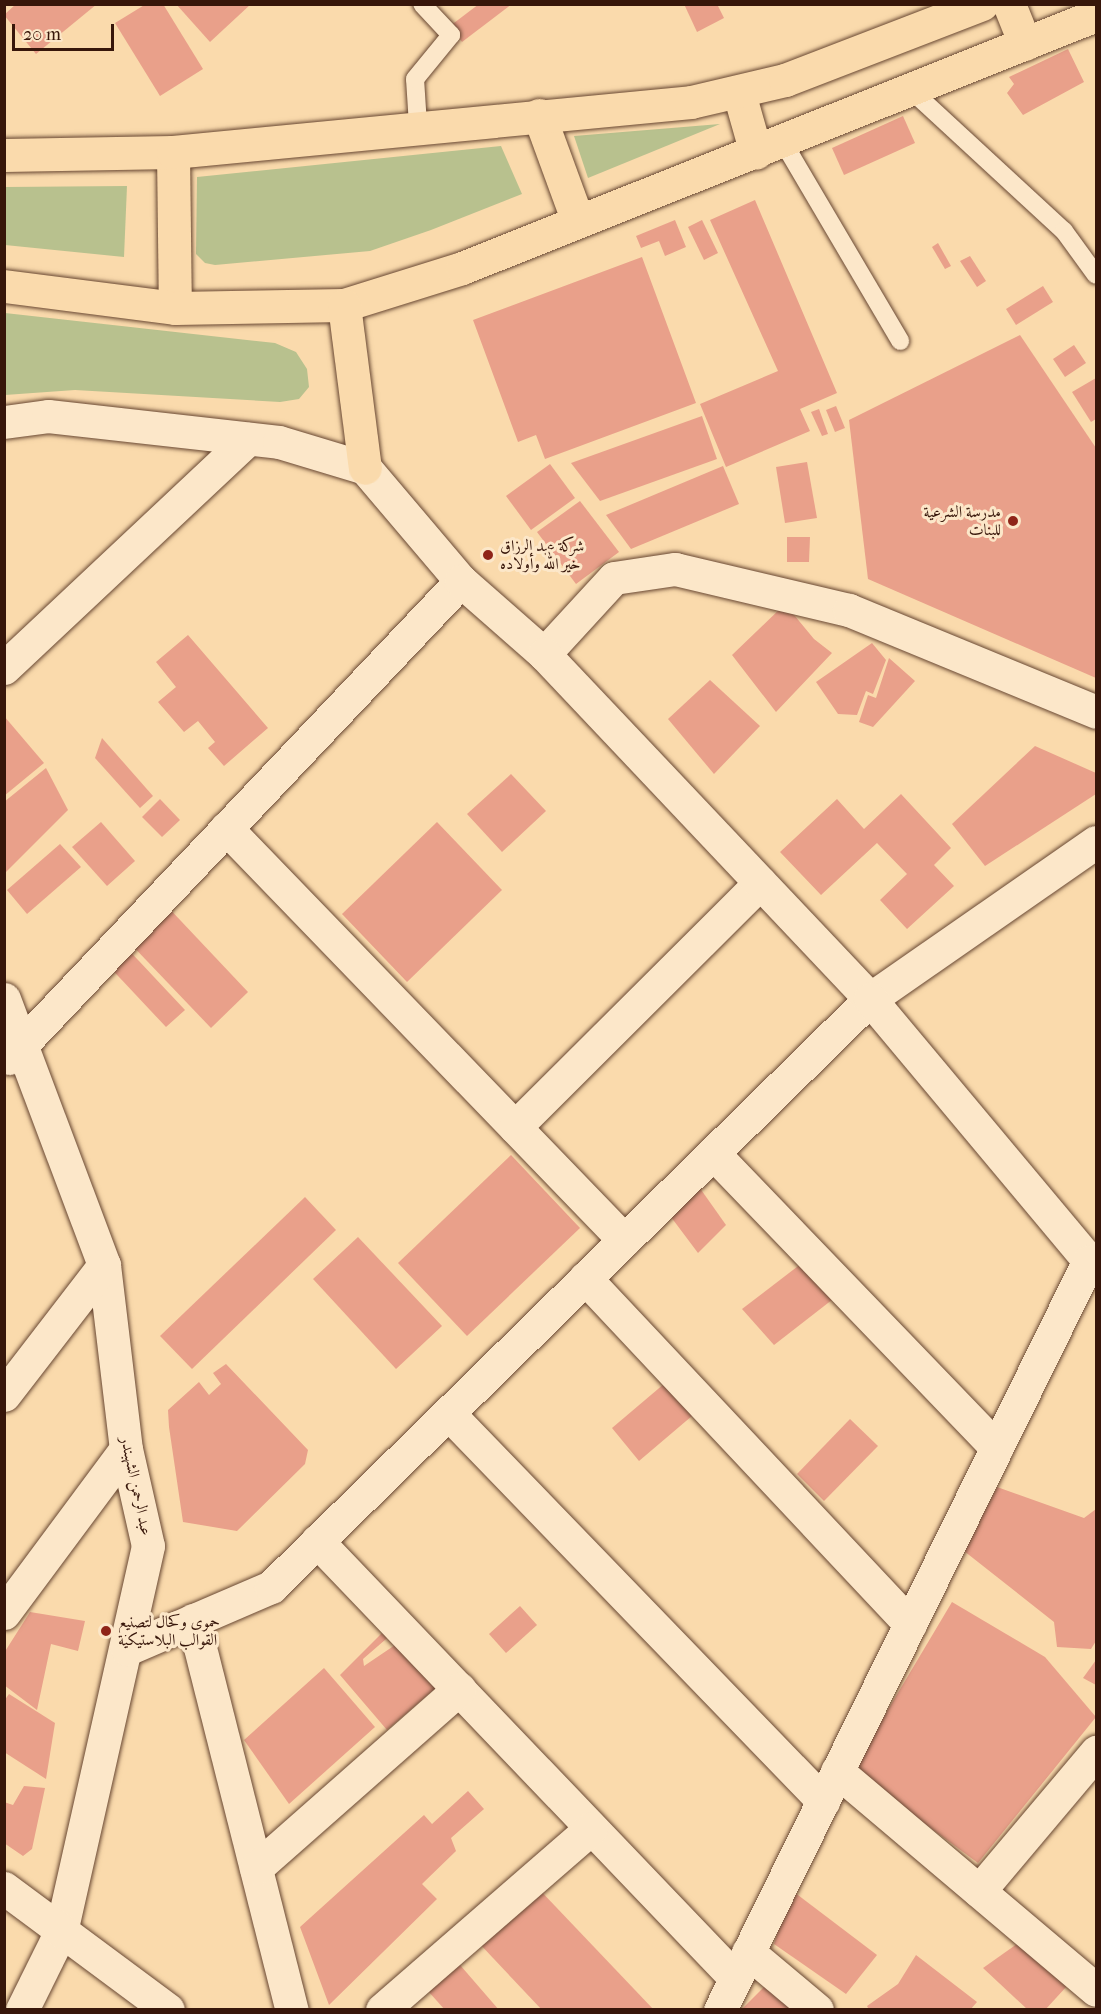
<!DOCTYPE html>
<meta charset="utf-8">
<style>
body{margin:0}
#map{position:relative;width:1101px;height:2014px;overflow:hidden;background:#fadaac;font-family:"IM FELL French Canon",Amiri,serif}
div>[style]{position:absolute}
.green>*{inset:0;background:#b8c18e}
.building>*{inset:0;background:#e9a08a}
.roads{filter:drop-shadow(0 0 2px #684732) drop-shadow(0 0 2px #684732)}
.lane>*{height:18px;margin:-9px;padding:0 9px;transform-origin:9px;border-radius:9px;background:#fce7c9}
.street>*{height:33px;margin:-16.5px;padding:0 16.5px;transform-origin:16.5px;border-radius:16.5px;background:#fce7c9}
.secondary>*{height:33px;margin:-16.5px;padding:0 16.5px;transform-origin:16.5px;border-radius:16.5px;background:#fce7c9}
.primary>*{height:33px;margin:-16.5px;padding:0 16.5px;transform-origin:16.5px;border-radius:16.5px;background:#fadaac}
.dots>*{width:16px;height:16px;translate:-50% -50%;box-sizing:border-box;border:3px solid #fce7c9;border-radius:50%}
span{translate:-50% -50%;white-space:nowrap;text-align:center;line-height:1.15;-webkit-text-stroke:6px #fce7c9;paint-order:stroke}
.poi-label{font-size:16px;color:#37160a}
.right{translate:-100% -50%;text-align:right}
.left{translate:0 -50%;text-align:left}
.street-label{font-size:16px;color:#37160a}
.frame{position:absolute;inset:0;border:6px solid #37160a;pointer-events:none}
.scale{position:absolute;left:12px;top:24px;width:102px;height:27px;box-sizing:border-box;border:3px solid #37160a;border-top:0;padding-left:8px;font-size:18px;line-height:21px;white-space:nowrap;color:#37160a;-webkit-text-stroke:4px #fce7c9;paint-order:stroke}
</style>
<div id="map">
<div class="green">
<i style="clip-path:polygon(720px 124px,588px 178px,574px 136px)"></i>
<i style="clip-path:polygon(501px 146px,522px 194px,431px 230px,370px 251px,215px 265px,205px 263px,196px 254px,197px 177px)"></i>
<i style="clip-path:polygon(127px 186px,124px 257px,5px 245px,5px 187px)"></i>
<i style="clip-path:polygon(5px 313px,275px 343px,296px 352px,307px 369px,309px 387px,299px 399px,280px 402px,75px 390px,5px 395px)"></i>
</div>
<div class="building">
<i style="clip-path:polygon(16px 4px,97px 4px,36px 54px,4px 15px)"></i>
<i style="clip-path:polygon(146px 4px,163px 4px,203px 69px,160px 96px,115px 23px)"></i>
<i style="clip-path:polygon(176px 4px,251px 4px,210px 42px)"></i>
<i style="clip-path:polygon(479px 4px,512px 4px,462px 42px,450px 26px)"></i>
<i style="clip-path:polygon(684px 4px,717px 4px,724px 18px,697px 32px)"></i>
<i style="clip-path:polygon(1068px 49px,1084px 82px,1023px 115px,1007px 93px,1014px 84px,1009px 77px)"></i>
<i style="clip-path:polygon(903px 116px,915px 143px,844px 175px,832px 148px)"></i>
<i style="clip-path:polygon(755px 200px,837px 393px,800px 409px,810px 431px,726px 467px,700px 404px,778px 371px,710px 220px)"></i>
<i style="clip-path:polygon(675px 220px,686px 247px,665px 256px,659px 241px,641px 248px,636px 236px)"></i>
<i style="clip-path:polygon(702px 220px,718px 253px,704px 260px,688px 227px)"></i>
<i style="clip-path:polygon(938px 243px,951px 266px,945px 269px,932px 247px)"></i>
<i style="clip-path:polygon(970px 256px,986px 281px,977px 287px,960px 261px)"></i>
<i style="clip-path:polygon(642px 257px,696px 403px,545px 459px,536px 435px,518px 442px,473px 320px)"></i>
<i style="clip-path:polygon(1043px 286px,1053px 302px,1016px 325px,1006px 309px)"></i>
<i style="clip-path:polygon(1020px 335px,1096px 448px,1096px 678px,868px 579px,849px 420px)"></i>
<i style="clip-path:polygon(1074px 345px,1086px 363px,1065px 377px,1053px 359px)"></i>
<i style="clip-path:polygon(1096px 378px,1096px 419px,1091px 422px,1072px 392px)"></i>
<i style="clip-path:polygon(836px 406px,845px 428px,835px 432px,826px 410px)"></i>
<i style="clip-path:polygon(819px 409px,828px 434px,822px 436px,811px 412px)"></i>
<i style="clip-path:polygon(702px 416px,717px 459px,600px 501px,571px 463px)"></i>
<i style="clip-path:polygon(807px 462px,817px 518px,785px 523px,776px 467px)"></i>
<i style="clip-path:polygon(550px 464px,575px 498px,531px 530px,506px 496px)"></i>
<i style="clip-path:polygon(723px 466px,739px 504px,631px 549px,606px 515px)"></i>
<i style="clip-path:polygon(580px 501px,619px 552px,576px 584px,537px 532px)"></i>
<i style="clip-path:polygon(787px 537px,810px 537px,809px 562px,787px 562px)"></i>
<i style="clip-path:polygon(785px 604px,814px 639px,832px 653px,776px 712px,732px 655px)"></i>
<i style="clip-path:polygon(188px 635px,268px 728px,224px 766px,208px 748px,215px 742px,198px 721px,184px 732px,158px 702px,176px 687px,156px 662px)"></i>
<i style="clip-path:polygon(872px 643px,886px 660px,873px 694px,866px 691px,857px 715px,838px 714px,816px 682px)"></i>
<i style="clip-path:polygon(889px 658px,915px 681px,873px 727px,859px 722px,868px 695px,876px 698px)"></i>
<i style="clip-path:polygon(710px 680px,760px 726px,714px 774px,668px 719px)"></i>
<i style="clip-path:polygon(4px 716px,44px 763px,4px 796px)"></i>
<i style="clip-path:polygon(102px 738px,153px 796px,140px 808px,95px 758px)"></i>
<i style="clip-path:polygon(1035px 746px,1096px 773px,1096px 794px,985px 866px,952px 824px)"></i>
<i style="clip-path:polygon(46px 768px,68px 810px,4px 874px,4px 802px)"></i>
<i style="clip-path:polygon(511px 774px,546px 811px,502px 852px,467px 814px)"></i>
<i style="clip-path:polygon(901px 794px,951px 848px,934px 865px,954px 886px,907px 929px,880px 900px,907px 874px,877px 843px,821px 895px,780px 852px,837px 799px,864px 829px)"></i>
<i style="clip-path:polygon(160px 799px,180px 820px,162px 837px,142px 817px)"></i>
<i style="clip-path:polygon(101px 822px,135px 861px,107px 886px,72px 847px)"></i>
<i style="clip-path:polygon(437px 822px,502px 890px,407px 982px,342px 914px)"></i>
<i style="clip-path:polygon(60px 844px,81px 867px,27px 914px,7px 890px)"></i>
<i style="clip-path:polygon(164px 903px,248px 992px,211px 1028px,126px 939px)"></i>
<i style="clip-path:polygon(123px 944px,185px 1010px,166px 1027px,104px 961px)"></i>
<i style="clip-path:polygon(511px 1155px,580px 1228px,467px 1336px,398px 1263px)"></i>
<i style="clip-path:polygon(697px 1184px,726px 1225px,698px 1253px,665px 1209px)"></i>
<i style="clip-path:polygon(305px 1197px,336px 1230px,192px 1369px,160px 1336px)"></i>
<i style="clip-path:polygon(358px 1237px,442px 1326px,396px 1369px,313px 1279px)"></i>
<i style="clip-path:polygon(806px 1260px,837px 1296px,774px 1345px,742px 1309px)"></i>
<i style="clip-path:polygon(226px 1364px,308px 1450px,305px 1464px,237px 1531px,183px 1522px,169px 1427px,168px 1410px,199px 1382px,209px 1395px,221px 1384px,213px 1373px)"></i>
<i style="clip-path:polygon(671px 1378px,699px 1410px,639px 1461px,612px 1428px)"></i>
<i style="clip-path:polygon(850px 1419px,878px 1446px,824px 1501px,797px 1474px)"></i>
<i style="clip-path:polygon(997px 1487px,1084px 1518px,1096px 1509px,1096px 1641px,1091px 1649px,1057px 1647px,1054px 1622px,964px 1551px)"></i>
<i style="clip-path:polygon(952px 1602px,1045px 1657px,1096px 1717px,978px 1863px,852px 1770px)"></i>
<i style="clip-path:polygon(520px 1606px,537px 1625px,506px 1653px,489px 1634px)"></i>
<i style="clip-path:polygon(30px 1612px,85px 1621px,78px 1651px,51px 1644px,37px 1710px,4px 1685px,4px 1653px)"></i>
<i style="clip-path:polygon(386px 1629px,393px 1633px,363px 1659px,364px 1666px,401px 1641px,438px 1686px,387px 1730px,340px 1675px)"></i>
<i style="clip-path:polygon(1096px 1660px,1096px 1685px,1083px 1678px)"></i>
<i style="clip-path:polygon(324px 1668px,375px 1727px,289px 1804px,244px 1740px)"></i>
<i style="clip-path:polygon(9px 1694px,55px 1723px,46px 1779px,4px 1752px,4px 1701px)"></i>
<i style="clip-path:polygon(24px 1786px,45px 1788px,32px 1849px,23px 1856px,4px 1843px,4px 1802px,13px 1805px)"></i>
<i style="clip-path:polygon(468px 1791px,484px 1809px,451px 1838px,456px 1851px,422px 1884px,437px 1899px,329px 2005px,300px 1927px,424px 1815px,432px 1824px)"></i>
<i style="clip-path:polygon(536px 1886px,654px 2010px,542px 2010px,477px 1941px)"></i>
<i style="clip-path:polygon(790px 1889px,877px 1955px,846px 1994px,774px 1944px)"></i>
<i style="clip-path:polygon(1027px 1937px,1078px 1974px,1045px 2010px,1028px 2010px,983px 1968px)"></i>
<i style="clip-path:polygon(916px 1955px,977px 2002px,970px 2010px,869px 2010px,867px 2006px,898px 1984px)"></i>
<i style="clip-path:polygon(454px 1958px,499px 2010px,445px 2010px,420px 1982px)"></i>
<i style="clip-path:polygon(772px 1979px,805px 2010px,741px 2010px)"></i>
</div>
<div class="roads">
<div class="lane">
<i style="left:911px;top:90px;width:208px;rotate:42.7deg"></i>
<i style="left:1064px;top:231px;width:54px;rotate:54deg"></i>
<i style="left:418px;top:125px;width:46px;rotate:-93.7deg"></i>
<i style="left:415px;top:79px;width:57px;rotate:-50.7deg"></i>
<i style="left:451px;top:35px;width:42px;rotate:-133.1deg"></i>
<i style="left:783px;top:142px;width:231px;rotate:59.5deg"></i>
</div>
<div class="street">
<i style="left:544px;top:654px;width:103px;rotate:-47.4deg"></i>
<i style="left:614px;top:578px;width:62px;rotate:-8.4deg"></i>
<i style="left:675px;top:569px;width:179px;rotate:13.3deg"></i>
<i style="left:849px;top:610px;width:267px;rotate:22.4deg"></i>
<i style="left:4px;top:668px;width:335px;rotate:-43.2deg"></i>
<i style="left:226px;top:828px;width:573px;rotate:45.99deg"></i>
<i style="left:4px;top:999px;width:284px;rotate:69.4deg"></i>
<i style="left:104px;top:1265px;width:185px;rotate:83.2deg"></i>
<i style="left:126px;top:1449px;width:99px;rotate:77.2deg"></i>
<i style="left:148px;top:1546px;width:395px;rotate:102.7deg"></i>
<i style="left:61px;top:1931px;width:88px;rotate:116.3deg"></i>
<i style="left:9px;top:1058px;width:657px;rotate:-46.54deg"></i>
<i style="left:515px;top:1127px;width:346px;rotate:-44.9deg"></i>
<i style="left:713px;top:1153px;width:409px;rotate:46.1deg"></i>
<i style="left:585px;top:1278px;width:475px;rotate:46.8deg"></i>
<i style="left:4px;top:1395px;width:164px;rotate:-52.4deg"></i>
<i style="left:448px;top:1413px;width:540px;rotate:45.98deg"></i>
<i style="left:317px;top:1541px;width:605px;rotate:46.27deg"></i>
<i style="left:4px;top:1613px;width:204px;rotate:-53.4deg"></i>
<i style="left:193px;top:1620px;width:402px;rotate:75.8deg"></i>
<i style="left:127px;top:1649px;width:157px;rotate:-23.3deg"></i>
<i style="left:271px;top:1587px;width:839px;rotate:-44.47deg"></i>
<i style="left:870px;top:999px;width:275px;rotate:-34.8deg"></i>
<i style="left:837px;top:1771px;width:339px;rotate:40.2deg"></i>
<i style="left:256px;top:1868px;width:271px;rotate:-41.4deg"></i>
<i style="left:4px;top:1888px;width:204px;rotate:36.6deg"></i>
<i style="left:979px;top:1891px;width:182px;rotate:-49.9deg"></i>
<i style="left:748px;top:1952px;width:90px;rotate:40deg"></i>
<i style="left:382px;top:2010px;width:277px;rotate:-41deg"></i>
</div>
<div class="secondary">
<i style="left:4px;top:422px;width:44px;rotate:-7.8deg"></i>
<i style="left:48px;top:416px;width:232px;rotate:6.4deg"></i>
<i style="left:279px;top:442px;width:90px;rotate:16.8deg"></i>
<i style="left:365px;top:468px;width:148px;rotate:49.7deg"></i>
<i style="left:461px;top:581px;width:111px;rotate:41.3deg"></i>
<i style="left:544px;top:654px;width:475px;rotate:46.6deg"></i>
<i style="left:870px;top:999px;width:352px;rotate:50.1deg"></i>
<i style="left:720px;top:2010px;width:834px;rotate:-63.8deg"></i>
</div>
<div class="primary">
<i style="left:1009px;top:4px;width:43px;rotate:68.2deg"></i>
<i style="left:739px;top:93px;width:62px;rotate:74.2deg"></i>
<i style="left:539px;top:115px;width:111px;rotate:69.9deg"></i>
<i style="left:173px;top:152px;width:156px;rotate:89.3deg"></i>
<i style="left:4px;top:155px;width:169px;rotate:-1deg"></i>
<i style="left:173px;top:152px;width:520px;rotate:-5.51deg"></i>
<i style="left:691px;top:102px;width:97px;rotate:-13.2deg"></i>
<i style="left:785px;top:80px;width:211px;rotate:-21.1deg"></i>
<i style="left:4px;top:286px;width:172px;rotate:7.3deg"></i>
<i style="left:175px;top:308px;width:169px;rotate:-1deg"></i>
<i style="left:344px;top:305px;width:124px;rotate:-17.4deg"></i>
<i style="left:462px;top:268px;width:683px;rotate:-21.75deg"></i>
<i style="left:344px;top:305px;width:164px;rotate:82.7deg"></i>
</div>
</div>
<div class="dots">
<i style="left:1013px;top:521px;background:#8f2418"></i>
<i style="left:488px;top:555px;background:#8f2418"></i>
<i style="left:106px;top:1631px;background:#8f2418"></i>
</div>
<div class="poi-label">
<span class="right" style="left:1001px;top:521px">مدرسة الشرعية<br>للبنات</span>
<span class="left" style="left:500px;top:555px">شركة عبد الرزاق<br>خير الله وأولاده</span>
<span class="left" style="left:118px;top:1631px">حموي وكحال لتصنيع<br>القوالب البلاستيكية</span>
</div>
<div class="street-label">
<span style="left:136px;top:1486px;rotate:78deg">عبد الرحمن الشهبندر</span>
</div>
<div class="frame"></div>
<div class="scale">20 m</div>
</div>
